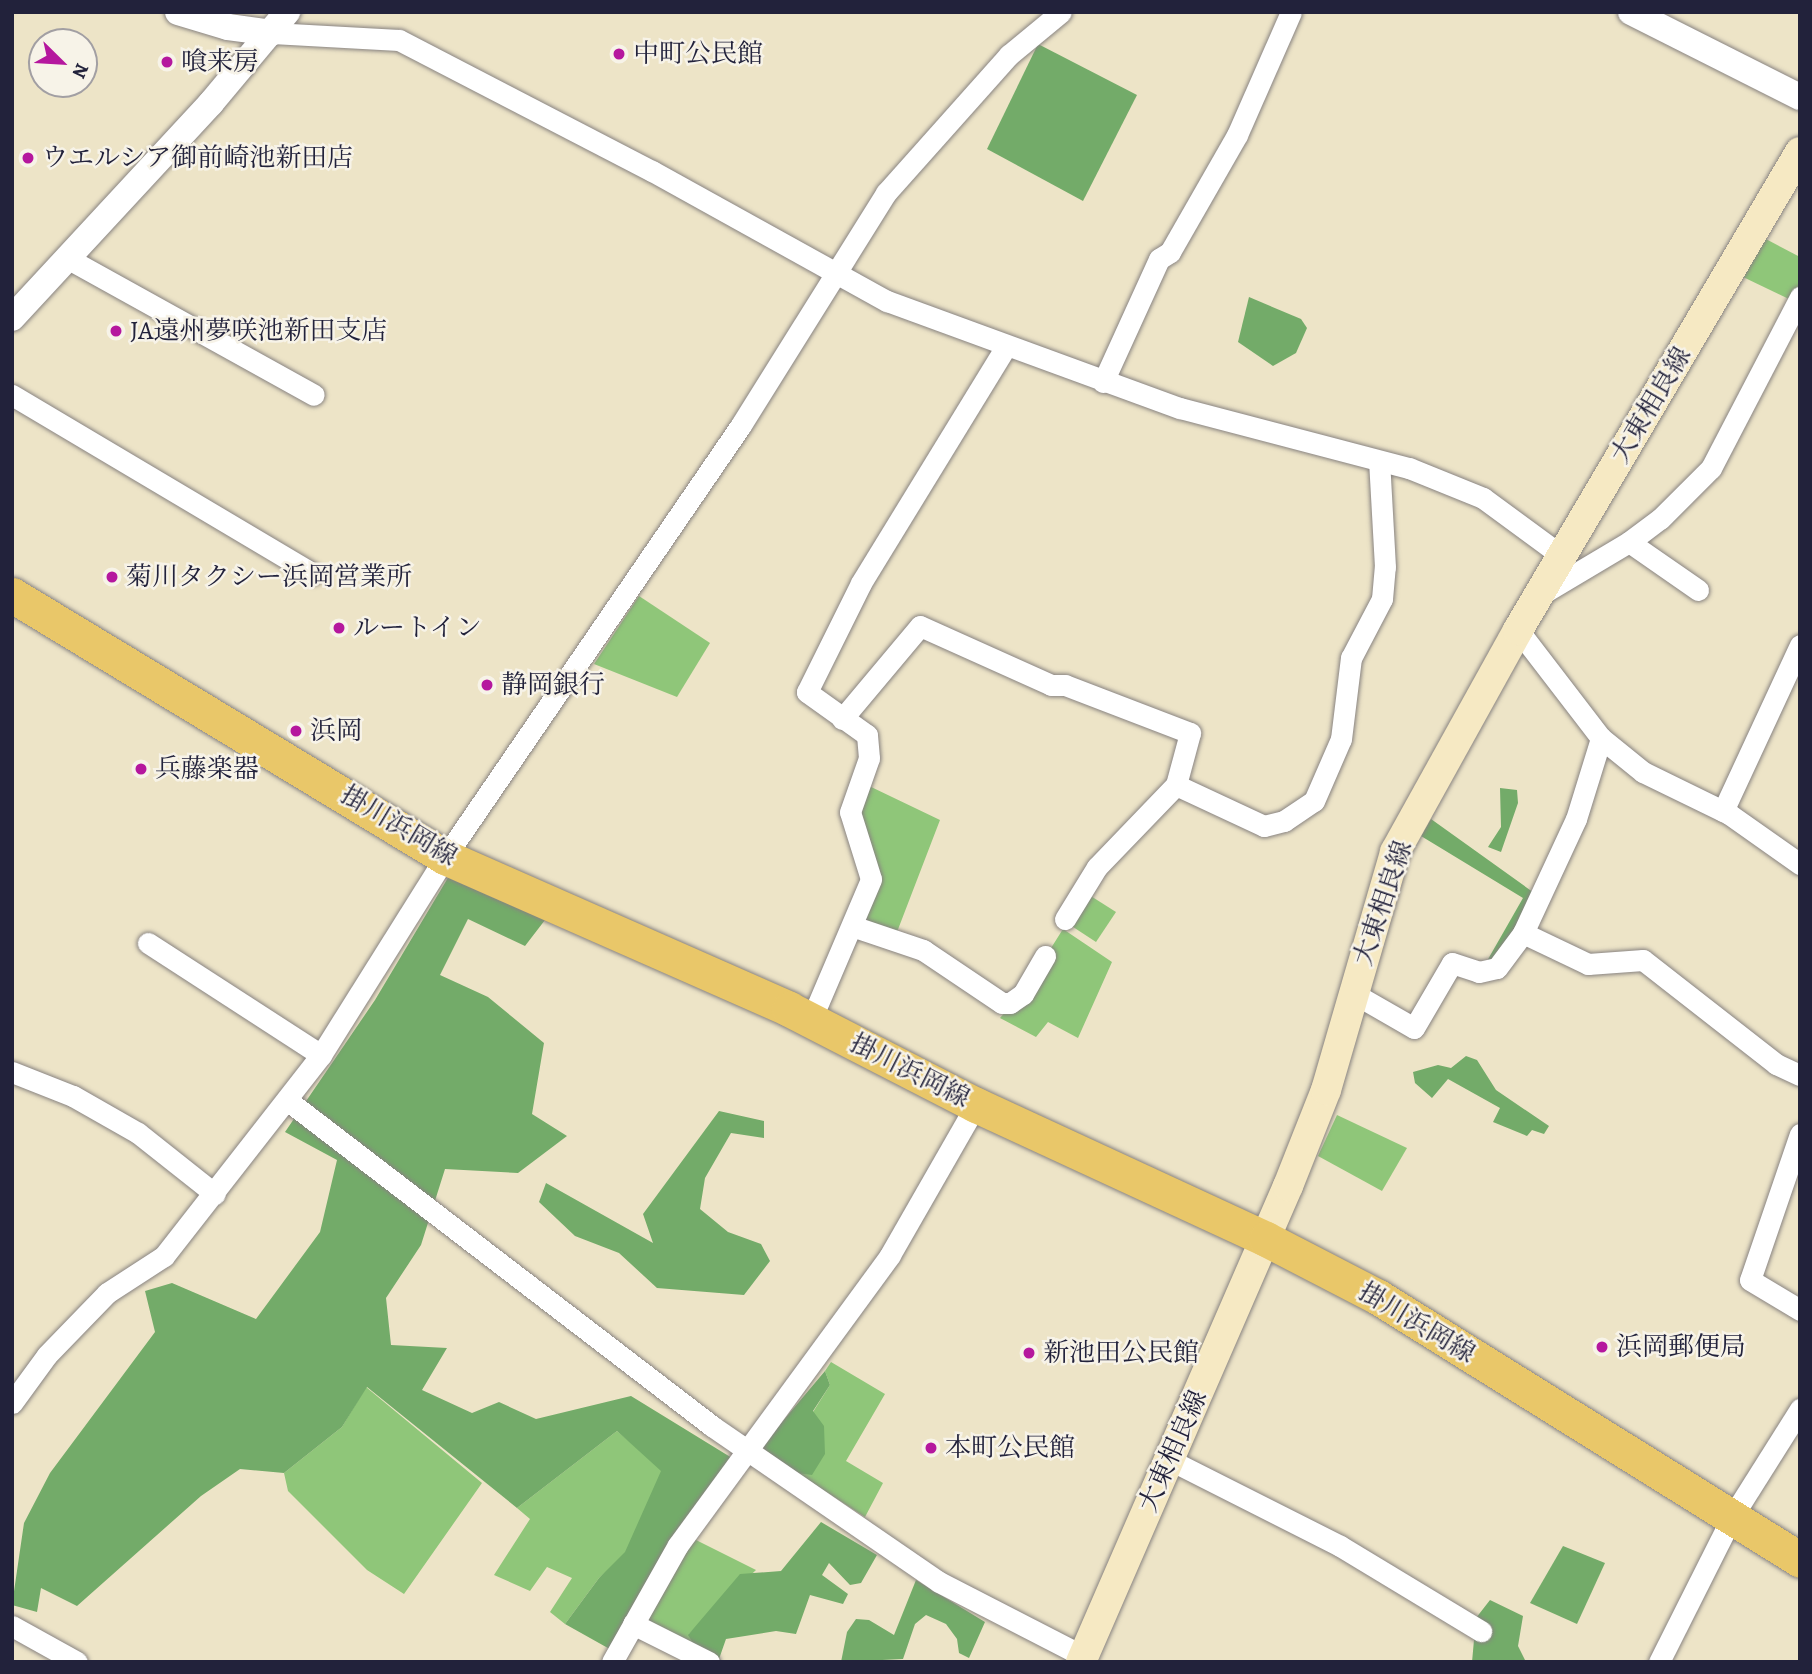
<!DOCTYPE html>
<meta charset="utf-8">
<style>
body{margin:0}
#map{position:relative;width:1812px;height:1674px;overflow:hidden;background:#ede4c7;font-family:Alegreya,"Noto Serif JP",serif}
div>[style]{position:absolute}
.green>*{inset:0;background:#8fc679}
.forest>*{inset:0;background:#73ab69}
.roads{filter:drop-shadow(0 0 2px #888381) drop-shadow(0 0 2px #888381)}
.minor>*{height:21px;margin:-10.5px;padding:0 10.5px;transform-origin:10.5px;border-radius:10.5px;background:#fff}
.tertiary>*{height:26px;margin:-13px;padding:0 13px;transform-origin:13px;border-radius:13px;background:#fff}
.secondary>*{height:30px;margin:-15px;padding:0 15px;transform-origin:15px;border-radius:15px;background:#f6e9c3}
.primary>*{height:35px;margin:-17.5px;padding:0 17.5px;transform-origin:17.5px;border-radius:17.5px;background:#e9c769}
.dots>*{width:19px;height:19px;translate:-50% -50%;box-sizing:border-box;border:4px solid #f7f3e8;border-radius:50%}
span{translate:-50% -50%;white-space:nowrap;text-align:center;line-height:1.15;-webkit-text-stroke:5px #f7f3e8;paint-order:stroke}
.poi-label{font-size:26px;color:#22223b}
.left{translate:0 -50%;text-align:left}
.street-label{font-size:26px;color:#22223b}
.frame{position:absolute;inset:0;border:14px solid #22223b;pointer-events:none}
.north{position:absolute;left:28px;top:28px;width:70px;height:70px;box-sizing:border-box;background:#f7f3e8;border:2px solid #a29fa3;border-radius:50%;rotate:114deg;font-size:19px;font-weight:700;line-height:28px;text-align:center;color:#22223b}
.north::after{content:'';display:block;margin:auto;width:24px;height:32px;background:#b5179e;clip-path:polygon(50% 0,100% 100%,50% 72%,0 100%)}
</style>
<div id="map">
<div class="green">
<i style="clip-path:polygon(1764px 238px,1800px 257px,1800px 288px,1793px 301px,1743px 277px)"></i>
<i style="clip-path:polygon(639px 596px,710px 643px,677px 697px,594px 664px)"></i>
<i style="clip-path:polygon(867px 785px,940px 820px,897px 932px,855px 920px,874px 870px,859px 817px)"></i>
<i style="clip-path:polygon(1086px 893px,1116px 912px,1096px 942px,1067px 923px)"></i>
<i style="clip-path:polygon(1063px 929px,1112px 962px,1078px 1038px,1048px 1022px,1036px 1037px,1000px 1018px,1024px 991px)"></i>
<i style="clip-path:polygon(1337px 1115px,1407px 1148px,1382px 1191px,1318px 1156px)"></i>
<i style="clip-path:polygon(831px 1362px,885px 1394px,846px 1461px,883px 1483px,865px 1517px,797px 1473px,813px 1412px,830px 1385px,825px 1371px)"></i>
<i style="clip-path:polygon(366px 1387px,482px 1483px,404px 1594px,367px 1570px,288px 1491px,284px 1473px,342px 1427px)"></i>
<i style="clip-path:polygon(617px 1431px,663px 1470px,627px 1553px,599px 1578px,565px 1624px,550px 1612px,572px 1578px,547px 1567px,530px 1591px,494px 1575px,530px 1519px,517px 1508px)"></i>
<i style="clip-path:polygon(692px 1538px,756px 1570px,689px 1634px,700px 1654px,636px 1623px)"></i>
</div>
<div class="forest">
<i style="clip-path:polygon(1038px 44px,1137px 95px,1083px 201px,987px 149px)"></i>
<i style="clip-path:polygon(1249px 297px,1301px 319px,1307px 328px,1296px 353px,1273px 366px,1238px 342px)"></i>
<i style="clip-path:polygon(1500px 788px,1517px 790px,1518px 803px,1501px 852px,1488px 847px,1501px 827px)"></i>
<i style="clip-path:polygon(1431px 819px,1537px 895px,1493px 966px,1487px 961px,1523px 898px,1421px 836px)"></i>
<i style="clip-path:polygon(449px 876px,545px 920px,525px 946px,468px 919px,440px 975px,488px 997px,544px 1043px,532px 1114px,567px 1136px,518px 1173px,445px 1169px,421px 1245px,386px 1298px,391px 1345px,447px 1348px,422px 1390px,472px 1413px,499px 1402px,536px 1419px,631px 1396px,732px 1458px,615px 1652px,565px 1624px,599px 1578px,625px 1552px,661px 1471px,617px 1431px,517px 1508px,367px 1387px,342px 1427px,284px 1473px,240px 1469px,201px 1496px,77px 1606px,41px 1588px,37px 1612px,12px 1605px,24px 1523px,50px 1473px,155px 1332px,145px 1291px,172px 1283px,256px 1319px,320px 1232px,337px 1160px,285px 1132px,375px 1000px)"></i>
<i style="clip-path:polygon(1466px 1056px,1477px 1060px,1496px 1090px,1549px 1126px,1544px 1134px,1532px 1130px,1527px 1136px,1493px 1122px,1500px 1108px,1448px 1079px,1432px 1098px,1415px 1083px,1413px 1072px,1438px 1065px,1451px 1068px)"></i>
<i style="clip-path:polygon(719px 1111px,764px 1121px,764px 1138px,731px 1133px,705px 1178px,700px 1209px,728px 1232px,761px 1244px,770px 1261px,744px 1295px,657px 1288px,619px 1253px,575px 1236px,539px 1202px,546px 1183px,653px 1243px,643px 1214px)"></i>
<i style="clip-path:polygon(825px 1371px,830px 1385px,813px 1411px,824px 1426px,825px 1454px,812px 1475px,797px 1473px,761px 1447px)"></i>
<i style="clip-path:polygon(821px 1522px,877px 1555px,861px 1583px,850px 1585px,829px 1563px,822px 1575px,848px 1594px,843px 1604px,810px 1595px,796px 1634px,776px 1631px,726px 1639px,719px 1659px,725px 1662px,700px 1654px,688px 1635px,740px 1574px,781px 1571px)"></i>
<i style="clip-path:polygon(1563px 1546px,1605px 1563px,1577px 1624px,1530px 1603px)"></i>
<i style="clip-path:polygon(916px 1580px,985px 1622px,969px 1658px,959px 1653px,957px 1639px,946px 1624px,926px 1615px,915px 1624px,903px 1659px,841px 1662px,847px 1632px,856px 1619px,869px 1620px,894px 1635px)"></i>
<i style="clip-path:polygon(1490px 1600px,1523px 1616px,1518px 1646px,1526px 1662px,1472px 1662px,1476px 1618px)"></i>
</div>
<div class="roads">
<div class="minor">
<i style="left:272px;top:33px;width:127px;rotate:3.2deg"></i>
<i style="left:399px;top:40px;width:285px;rotate:27.4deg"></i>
<i style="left:652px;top:171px;width:269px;rotate:29deg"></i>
<i style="left:887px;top:301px;width:312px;rotate:20.1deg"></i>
<i style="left:1180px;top:408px;width:237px;rotate:14.7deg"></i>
<i style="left:1409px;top:468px;width:80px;rotate:22.1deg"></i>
<i style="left:1483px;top:498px;width:98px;rotate:36.3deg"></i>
<i style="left:67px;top:258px;width:282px;rotate:29deg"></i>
<i style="left:1103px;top:382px;width:135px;rotate:-65.5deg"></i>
<i style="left:1159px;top:259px;width:13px;rotate:-32deg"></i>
<i style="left:1170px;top:252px;width:135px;rotate:-60.2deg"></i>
<i style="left:1237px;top:135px;width:134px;rotate:-66.3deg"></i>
<i style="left:12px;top:395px;width:350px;rotate:30.7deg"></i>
<i style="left:1629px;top:542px;width:84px;rotate:34.8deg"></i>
<i style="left:1540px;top:595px;width:104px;rotate:-30.8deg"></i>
<i style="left:1629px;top:542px;width:39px;rotate:-37deg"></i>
<i style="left:1660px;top:519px;width:72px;rotate:-45deg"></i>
<i style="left:1711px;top:468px;width:193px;rotate:-62.5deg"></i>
<i style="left:1518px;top:630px;width:136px;rotate:52.5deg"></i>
<i style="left:1601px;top:738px;width:54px;rotate:39deg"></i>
<i style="left:1643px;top:772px;width:96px;rotate:26deg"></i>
<i style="left:1729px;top:814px;width:87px;rotate:35.2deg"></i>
<i style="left:842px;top:719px;width:121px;rotate:-50deg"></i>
<i style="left:920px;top:626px;width:144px;rotate:24.2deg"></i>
<i style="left:1051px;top:685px;width:14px"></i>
<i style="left:1065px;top:685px;width:134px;rotate:21deg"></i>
<i style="left:1190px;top:733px;width:54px;rotate:105.1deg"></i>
<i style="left:1723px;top:811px;width:183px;rotate:-65.1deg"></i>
<i style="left:1065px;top:919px;width:61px;rotate:-58.4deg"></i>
<i style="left:1097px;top:867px;width:114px;rotate:-46.1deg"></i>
<i style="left:1176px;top:785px;width:97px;rotate:25deg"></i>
<i style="left:1264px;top:826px;width:21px;rotate:-14deg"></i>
<i style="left:1284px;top:821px;width:36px;rotate:-34deg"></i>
<i style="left:1314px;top:801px;width:68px;rotate:-66.5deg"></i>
<i style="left:1341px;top:739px;width:82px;rotate:-83deg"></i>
<i style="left:1351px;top:658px;width:67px;rotate:-62.3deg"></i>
<i style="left:1382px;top:599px;width:32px;rotate:-85deg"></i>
<i style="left:1385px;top:567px;width:106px;rotate:-93.2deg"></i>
<i style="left:852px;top:926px;width:75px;rotate:18.7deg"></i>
<i style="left:923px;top:950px;width:95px;rotate:33.9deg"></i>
<i style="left:1002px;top:1003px;width:8px"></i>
<i style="left:1010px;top:1003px;width:16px;rotate:-35deg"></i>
<i style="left:1023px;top:994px;width:44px;rotate:-59.9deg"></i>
<i style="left:1523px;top:933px;width:72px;rotate:25.5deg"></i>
<i style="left:1588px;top:964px;width:55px;rotate:-4.2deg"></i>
<i style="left:1643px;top:960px;width:169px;rotate:38deg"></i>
<i style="left:1776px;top:1064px;width:26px;rotate:25deg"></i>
<i style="left:148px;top:943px;width:206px;rotate:32.9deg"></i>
<i style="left:1353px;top:993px;width:70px;rotate:29.8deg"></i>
<i style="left:1414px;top:1028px;width:75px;rotate:-59.7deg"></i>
<i style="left:1452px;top:963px;width:28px;rotate:18deg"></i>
<i style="left:1479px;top:972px;width:18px;rotate:-13deg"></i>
<i style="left:1497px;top:968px;width:44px;rotate:-53.4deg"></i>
<i style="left:1523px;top:933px;width:126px;rotate:-65.1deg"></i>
<i style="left:1576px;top:819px;width:85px;rotate:-72.8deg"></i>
<i style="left:811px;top:1020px;width:153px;rotate:-66.9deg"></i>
<i style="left:871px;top:879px;width:70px;rotate:-107.4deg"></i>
<i style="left:850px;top:812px;width:57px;rotate:-70.6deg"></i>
<i style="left:869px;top:758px;width:23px;rotate:-95deg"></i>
<i style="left:867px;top:735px;width:74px;rotate:-144.4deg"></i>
<i style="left:807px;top:692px;width:122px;rotate:-63.6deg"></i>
<i style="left:861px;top:583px;width:278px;rotate:-58.5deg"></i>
<i style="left:12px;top:1072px;width:66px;rotate:21.5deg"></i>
<i style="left:73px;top:1096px;width:75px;rotate:29.6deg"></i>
<i style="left:138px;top:1133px;width:98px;rotate:38.4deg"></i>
<i style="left:287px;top:1100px;width:536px;rotate:37.49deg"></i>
<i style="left:712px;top:1426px;width:275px;rotate:34.5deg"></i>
<i style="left:939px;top:1582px;width:162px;rotate:27.2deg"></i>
<i style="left:1800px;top:1134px;width:154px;rotate:108.9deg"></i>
<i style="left:1750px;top:1280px;width:58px;rotate:31deg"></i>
<i style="left:12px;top:1403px;width:59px;rotate:-53.9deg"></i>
<i style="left:47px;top:1355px;width:86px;rotate:-45.9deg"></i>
<i style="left:107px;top:1293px;width:68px;rotate:-33deg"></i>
<i style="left:164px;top:1256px;width:255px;rotate:-52deg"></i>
<i style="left:321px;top:1055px;width:234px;rotate:-57.9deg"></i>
<i style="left:445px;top:857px;width:524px;rotate:-55.58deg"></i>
<i style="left:741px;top:425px;width:274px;rotate:-58deg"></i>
<i style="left:886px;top:193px;width:185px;rotate:-48.3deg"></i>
<i style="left:1009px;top:55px;width:67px;rotate:-39.6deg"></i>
<i style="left:1170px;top:1460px;width:191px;rotate:26.8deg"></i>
<i style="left:1340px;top:1546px;width:165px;rotate:31.1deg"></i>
<i style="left:633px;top:1624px;width:85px;rotate:26.6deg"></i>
<i style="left:12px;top:1626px;width:74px;rotate:29deg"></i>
<i style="left:612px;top:1662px;width:134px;rotate:-60.6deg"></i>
<i style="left:678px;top:1545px;width:359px;rotate:-53.8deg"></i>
<i style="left:890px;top:1255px;width:173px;rotate:-60.2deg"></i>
<i style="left:1659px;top:1662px;width:162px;rotate:-63.3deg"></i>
<i style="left:1732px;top:1517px;width:128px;rotate:-57.8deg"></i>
</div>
<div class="tertiary">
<i style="left:178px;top:12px;width:52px;rotate:16.7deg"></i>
<i style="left:228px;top:27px;width:44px;rotate:7.8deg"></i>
<i style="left:1631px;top:12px;width:189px;rotate:26.7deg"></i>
<i style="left:12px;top:318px;width:293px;rotate:-47.2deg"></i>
<i style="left:211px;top:103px;width:119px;rotate:-50.1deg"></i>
</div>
<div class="secondary">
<i style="left:1081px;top:1662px;width:519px;rotate:-66.5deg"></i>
<i style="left:1288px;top:1186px;width:103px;rotate:-68.4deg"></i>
<i style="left:1326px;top:1090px;width:248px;rotate:-73.8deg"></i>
<i style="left:1395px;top:852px;width:254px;rotate:-61deg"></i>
<i style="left:1518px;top:630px;width:555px;rotate:-59.46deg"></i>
</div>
<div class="primary">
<i style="left:12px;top:595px;width:506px;rotate:31.18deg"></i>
<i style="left:445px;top:857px;width:376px;rotate:23.8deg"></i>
<i style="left:789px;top:1009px;width:210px;rotate:27.2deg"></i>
<i style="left:976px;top:1105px;width:319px;rotate:24.8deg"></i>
<i style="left:1266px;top:1239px;width:126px;rotate:27.4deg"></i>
<i style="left:1378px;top:1297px;width:497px;rotate:31.9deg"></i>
</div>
</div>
<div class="dots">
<i style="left:619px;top:54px;background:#b5179e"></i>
<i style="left:167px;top:62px;background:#b5179e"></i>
<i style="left:28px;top:158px;background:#b5179e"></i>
<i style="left:116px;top:331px;background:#b5179e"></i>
<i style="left:112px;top:577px;background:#b5179e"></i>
<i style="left:339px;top:628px;background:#b5179e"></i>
<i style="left:487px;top:685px;background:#b5179e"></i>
<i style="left:296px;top:731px;background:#b5179e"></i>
<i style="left:141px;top:769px;background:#b5179e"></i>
<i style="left:1602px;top:1347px;background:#b5179e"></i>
<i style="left:1029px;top:1353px;background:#b5179e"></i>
<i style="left:931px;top:1448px;background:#b5179e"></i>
</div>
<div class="poi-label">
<span class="left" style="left:633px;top:54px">中町公民館</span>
<span class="left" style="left:181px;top:62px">喰来房</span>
<span class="left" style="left:42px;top:158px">ウエルシア御前崎池新田店</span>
<span class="left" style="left:130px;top:331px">JA遠州夢咲池新田支店</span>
<span class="left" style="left:126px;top:577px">菊川タクシー浜岡営業所</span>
<span class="left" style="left:353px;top:628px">ルートイン</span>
<span class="left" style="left:501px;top:685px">静岡銀行</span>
<span class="left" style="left:310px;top:731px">浜岡</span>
<span class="left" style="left:155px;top:769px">兵藤楽器</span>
<span class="left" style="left:1616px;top:1347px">浜岡郵便局</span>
<span class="left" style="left:1043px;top:1353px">新池田公民館</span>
<span class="left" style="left:945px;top:1448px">本町公民館</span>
</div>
<div class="street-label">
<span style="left:1651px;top:405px;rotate:-59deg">大東相良線</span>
<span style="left:399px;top:826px;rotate:31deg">掛川浜岡線</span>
<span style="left:1383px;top:903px;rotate:-71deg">大東相良線</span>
<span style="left:910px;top:1071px;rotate:27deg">掛川浜岡線</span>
<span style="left:1417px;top:1323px;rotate:31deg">掛川浜岡線</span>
<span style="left:1173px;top:1451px;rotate:-66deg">大東相良線</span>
</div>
<div class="frame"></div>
<div class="north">N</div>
</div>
